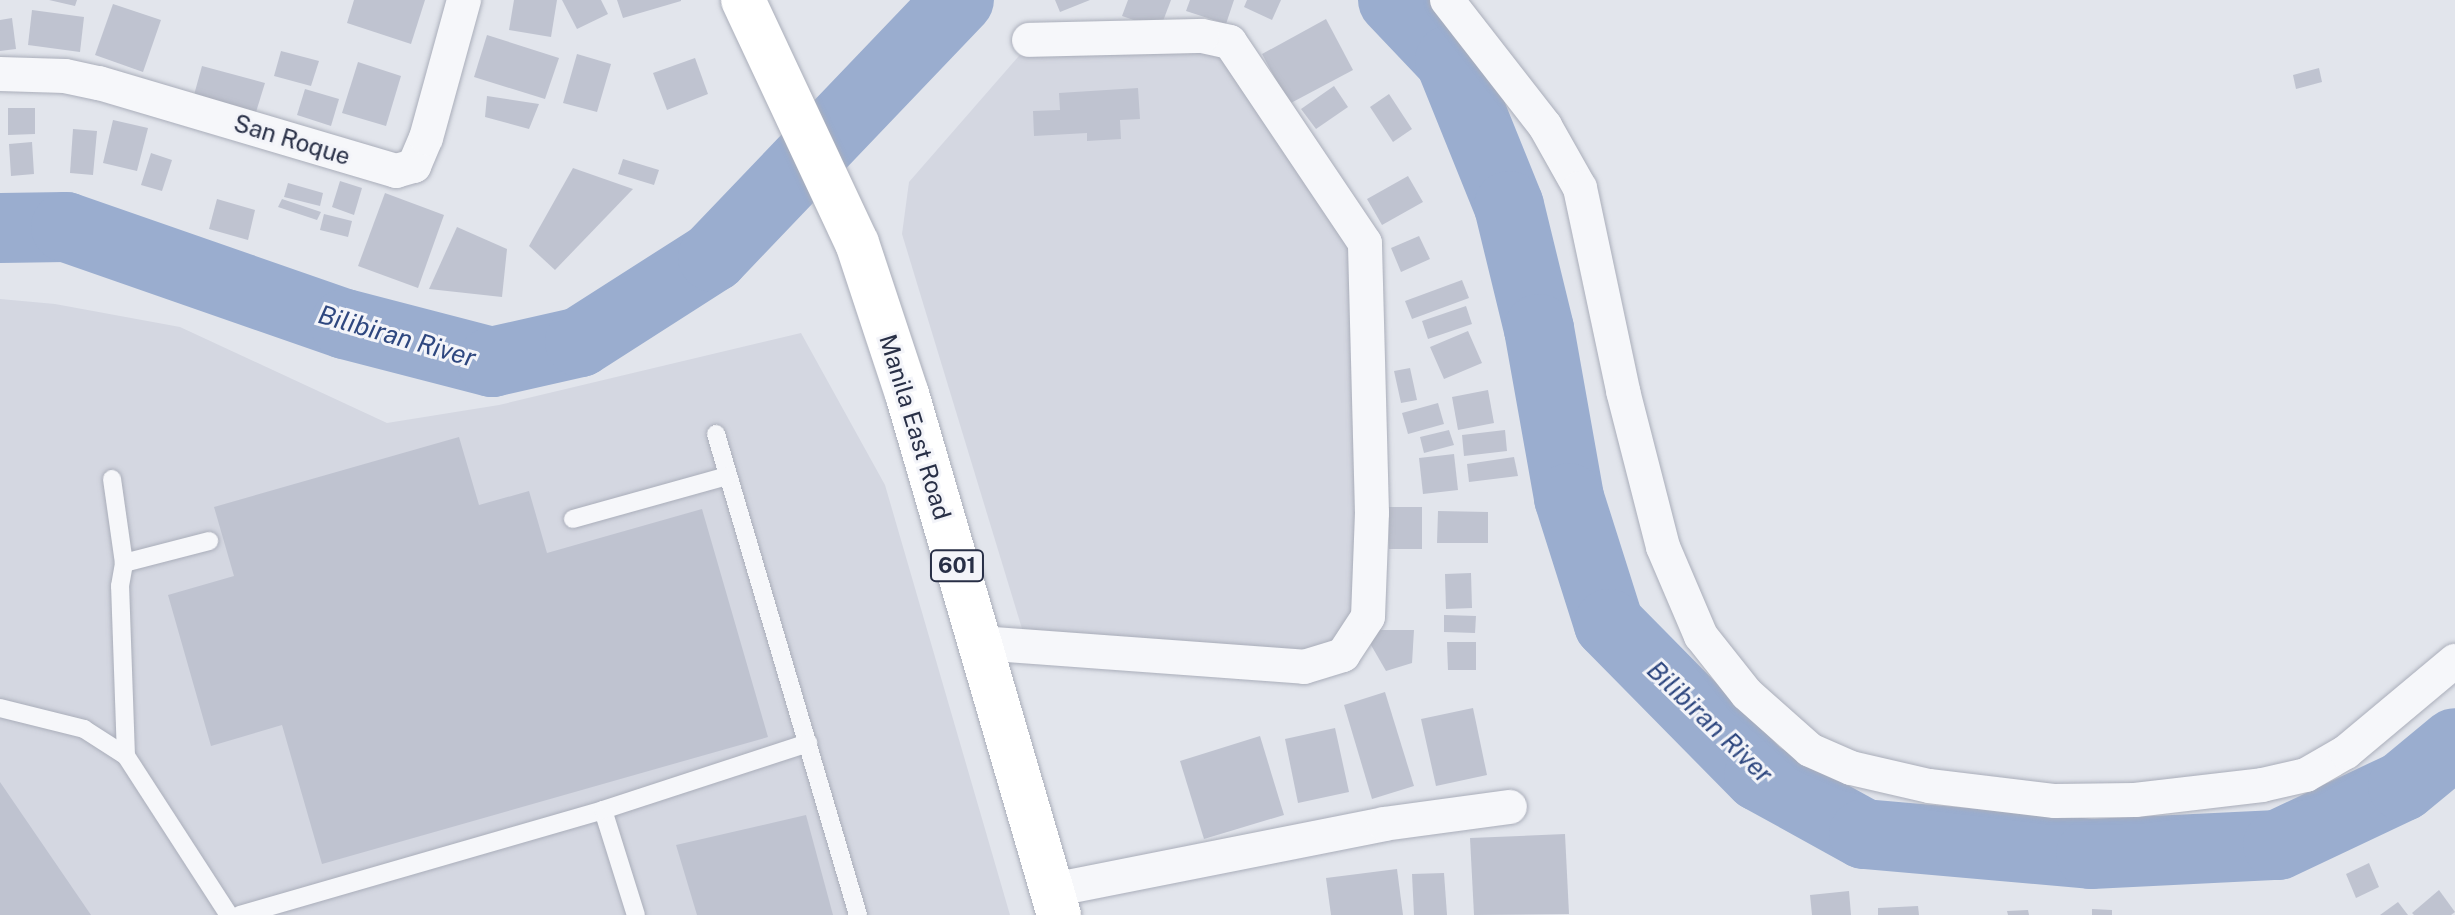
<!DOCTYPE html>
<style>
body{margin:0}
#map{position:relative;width:2455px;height:915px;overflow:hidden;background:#e2e5ec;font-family:"Public Sans",sans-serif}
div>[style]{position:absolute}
.built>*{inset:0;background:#d4d7e1}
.river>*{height:70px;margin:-35px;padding:0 35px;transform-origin:35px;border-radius:35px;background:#9aadcf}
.building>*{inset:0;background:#bfc3d0}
.roads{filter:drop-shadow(0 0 2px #aaaeba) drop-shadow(0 0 2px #aaaeba)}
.lane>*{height:18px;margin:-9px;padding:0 9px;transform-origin:9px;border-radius:9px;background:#f6f7fa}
.street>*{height:34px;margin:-17px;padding:0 17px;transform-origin:17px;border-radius:17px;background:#f6f7fa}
.primary>*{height:44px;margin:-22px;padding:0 22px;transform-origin:22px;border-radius:22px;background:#fff}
span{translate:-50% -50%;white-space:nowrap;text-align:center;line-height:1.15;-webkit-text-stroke:6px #f3f4f9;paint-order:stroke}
.shield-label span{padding:2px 6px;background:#f3f4f9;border:2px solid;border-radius:6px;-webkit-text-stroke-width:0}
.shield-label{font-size:22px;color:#282f46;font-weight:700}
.street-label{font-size:24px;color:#282f46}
.water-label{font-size:26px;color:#2e477f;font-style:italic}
</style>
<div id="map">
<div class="built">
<i style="clip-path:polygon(1025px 49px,1217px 51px,1350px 245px,1356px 608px,1338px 643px,1296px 655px,1023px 632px,902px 234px,909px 182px)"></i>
<i style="clip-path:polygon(0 299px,55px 304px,180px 327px,387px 423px,499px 405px,801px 333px,885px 485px,1010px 915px,0 915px)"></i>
</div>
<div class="river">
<i style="left:1393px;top:0;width:83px;rotate:46.5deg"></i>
<i style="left:1450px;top:60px;width:157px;rotate:68deg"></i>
<i style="left:1509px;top:206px;width:127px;rotate:76.3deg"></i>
<i style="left:1539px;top:329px;width:172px;rotate:79.9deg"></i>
<i style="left:1569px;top:498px;width:132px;rotate:72.4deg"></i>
<i style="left:1609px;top:624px;width:214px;rotate:45.4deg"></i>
<i style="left:1759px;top:776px;width:120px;rotate:28.9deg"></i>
<i style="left:1864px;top:834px;width:228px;rotate:5deg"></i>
<i style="left:2091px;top:854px;width:187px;rotate:-2.8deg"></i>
<i style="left:2278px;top:845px;width:138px;rotate:-25.3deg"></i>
<i style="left:2403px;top:786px;width:67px;rotate:-39.6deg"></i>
<i style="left:0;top:228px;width:66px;rotate:-0.9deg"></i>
<i style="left:66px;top:227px;width:295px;rotate:19.2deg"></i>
<i style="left:345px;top:324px;width:152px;rotate:14.5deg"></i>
<i style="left:492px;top:362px;width:90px;rotate:-12.8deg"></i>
<i style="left:580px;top:342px;width:158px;rotate:-32.6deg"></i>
<i style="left:713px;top:257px;width:356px;rotate:-46.3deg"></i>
</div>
<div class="building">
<i style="clip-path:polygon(49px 0,77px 0,75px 6px)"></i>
<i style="clip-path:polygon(354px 0,425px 0,411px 44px,347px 23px)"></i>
<i style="clip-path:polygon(514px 0,557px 0,551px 37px,509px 30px)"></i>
<i style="clip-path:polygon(562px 0,601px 0,608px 14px,577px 29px)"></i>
<i style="clip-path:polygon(617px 0,681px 0,681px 1px,623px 18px)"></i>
<i style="clip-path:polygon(1055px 0,1090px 0,1060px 12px)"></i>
<i style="clip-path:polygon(1128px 0,1171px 0,1160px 29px,1122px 16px)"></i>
<i style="clip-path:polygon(1190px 0,1234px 0,1226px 24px,1186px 11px)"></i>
<i style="clip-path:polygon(1247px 0,1281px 0,1272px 20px,1244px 7px)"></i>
<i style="clip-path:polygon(113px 4px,161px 20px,143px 72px,95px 55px)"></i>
<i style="clip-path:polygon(32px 10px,84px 17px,80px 52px,28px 45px)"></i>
<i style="clip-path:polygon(12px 18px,16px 49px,0 51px,0 20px)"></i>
<i style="clip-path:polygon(1326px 19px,1353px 70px,1289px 104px,1262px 54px)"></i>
<i style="clip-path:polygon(487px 35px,559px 58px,545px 99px,474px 77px)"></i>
<i style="clip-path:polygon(281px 51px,319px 61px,311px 86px,274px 76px)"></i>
<i style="clip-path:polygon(577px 54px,611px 64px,597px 112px,563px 103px)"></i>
<i style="clip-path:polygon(695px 58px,708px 94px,667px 110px,653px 73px)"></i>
<i style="clip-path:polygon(358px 62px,401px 76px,386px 126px,342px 113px)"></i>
<i style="clip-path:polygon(202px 66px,265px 83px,256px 112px,194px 95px)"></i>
<i style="clip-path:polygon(2319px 68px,2322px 82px,2296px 89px,2293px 75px)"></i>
<i style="clip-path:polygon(1334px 86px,1348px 107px,1316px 129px,1301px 109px)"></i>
<i style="clip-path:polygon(1138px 88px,1140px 119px,1120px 120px,1121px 139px,1087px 141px,1087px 133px,1034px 136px,1033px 111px,1060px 110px,1059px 93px)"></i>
<i style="clip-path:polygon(305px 89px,339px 99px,331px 126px,297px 115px)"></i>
<i style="clip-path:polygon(1389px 94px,1412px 129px,1393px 142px,1370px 107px)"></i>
<i style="clip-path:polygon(487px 96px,539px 104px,529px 129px,485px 117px)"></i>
<i style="clip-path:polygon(8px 108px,35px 108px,35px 134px,8px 135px)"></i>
<i style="clip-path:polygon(113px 120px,148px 128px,137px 171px,103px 163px)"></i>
<i style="clip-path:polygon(73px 129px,97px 131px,93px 175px,70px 173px)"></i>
<i style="clip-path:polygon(32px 142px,34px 174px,11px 176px,9px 144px)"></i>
<i style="clip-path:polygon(151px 153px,172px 160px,162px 191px,141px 185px)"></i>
<i style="clip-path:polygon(623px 159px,659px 170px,654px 185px,618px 174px)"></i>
<i style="clip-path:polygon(573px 168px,633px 189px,555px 270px,529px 246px)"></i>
<i style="clip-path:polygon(1408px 176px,1423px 202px,1382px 225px,1367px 199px)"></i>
<i style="clip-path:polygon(340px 181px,362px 188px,354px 215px,332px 207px)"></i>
<i style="clip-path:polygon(288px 183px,323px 193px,320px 206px,284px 197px)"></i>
<i style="clip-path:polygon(385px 193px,444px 215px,418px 288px,358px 266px)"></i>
<i style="clip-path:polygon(217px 199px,255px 210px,248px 240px,209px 229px)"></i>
<i style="clip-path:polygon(282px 199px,321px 212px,317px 220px,278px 207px)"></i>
<i style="clip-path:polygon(324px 214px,352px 221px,348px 237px,320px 230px)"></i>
<i style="clip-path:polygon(457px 227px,507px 249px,502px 297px,429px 289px)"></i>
<i style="clip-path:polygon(1419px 236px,1430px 259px,1401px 272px,1391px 248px)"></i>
<i style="clip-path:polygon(1462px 280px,1469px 298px,1412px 319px,1405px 301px)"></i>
<i style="clip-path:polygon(1466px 306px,1472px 324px,1428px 339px,1422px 321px)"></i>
<i style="clip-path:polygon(1468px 331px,1482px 363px,1444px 379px,1430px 347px)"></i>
<i style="clip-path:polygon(1410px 368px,1417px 400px,1401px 403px,1394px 371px)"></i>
<i style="clip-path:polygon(1488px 390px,1494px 423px,1458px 430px,1452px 397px)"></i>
<i style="clip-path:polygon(1438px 403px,1444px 424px,1408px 434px,1402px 413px)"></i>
<i style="clip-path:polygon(1449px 430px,1454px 445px,1424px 453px,1420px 437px)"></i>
<i style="clip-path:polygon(1505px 430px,1507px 451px,1464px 456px,1462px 435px)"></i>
<i style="clip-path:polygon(459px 437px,479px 505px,529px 491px,547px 553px,702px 509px,768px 737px,322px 864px,282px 725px,211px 746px,168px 595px,234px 576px,214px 507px)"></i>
<i style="clip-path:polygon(1454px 454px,1458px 490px,1423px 494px,1419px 458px)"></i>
<i style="clip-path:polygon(1514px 457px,1518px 476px,1469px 482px,1467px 464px)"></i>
<i style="clip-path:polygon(1388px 507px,1422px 507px,1422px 549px,1389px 549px)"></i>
<i style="clip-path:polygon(1438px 511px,1488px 512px,1488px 543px,1437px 543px)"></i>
<i style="clip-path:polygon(1471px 573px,1472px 608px,1446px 609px,1445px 574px)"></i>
<i style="clip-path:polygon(1444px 615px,1476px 616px,1475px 633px,1444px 632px)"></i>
<i style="clip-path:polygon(1370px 630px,1414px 630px,1412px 663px,1386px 671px,1371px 645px)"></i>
<i style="clip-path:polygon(1447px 642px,1476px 642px,1476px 670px,1448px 670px)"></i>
<i style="clip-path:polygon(1385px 692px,1414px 786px,1372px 799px,1344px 705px)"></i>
<i style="clip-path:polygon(1473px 708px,1487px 775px,1436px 786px,1421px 719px)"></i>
<i style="clip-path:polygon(1335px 728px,1349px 792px,1298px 803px,1285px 739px)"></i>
<i style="clip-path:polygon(1260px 736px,1284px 815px,1204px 839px,1180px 761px)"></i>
<i style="clip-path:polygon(0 782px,91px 915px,0 915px)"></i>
<i style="clip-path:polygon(806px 815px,833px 915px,697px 915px,676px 845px)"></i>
<i style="clip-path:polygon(1565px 834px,1569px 914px,1474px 915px,1470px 838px)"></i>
<i style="clip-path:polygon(2369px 863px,2379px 887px,2356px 898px,2346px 874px)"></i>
<i style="clip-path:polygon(1397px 869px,1403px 915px,1331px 915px,1326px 878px)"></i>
<i style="clip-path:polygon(1444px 873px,1447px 915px,1414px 915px,1412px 874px)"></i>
<i style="clip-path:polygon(2439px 890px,2455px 912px,2451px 915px,2414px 915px,2412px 913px)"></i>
<i style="clip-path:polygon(1849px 891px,1851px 915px,1812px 915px,1810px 895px)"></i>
<i style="clip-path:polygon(2398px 902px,2408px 915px,2380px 915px)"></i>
<i style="clip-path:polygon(1918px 906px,1919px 915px,1878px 915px,1878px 908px)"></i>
<i style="clip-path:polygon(2092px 909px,2112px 910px,2112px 915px,2092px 915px)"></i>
<i style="clip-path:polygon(2028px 910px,2029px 915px,2008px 915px,2007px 911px)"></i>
</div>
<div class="roads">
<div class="lane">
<i style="left:716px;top:434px;width:502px;rotate:73.55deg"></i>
<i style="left:112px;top:479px;width:85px;rotate:81.9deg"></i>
<i style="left:573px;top:519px;width:160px;rotate:-15.6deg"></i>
<i style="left:0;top:708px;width:87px;rotate:14deg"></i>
<i style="left:84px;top:729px;width:50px;rotate:32.7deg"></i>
<i style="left:126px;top:756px;width:189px;rotate:57.1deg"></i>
<i style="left:126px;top:756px;width:170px;rotate:-92deg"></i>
<i style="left:120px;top:586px;width:23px;rotate:-80deg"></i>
<i style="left:124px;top:563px;width:88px;rotate:-14.5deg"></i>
<i style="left:603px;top:810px;width:110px;rotate:72.6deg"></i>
<i style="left:240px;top:915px;width:378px;rotate:-16.1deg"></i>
<i style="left:603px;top:810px;width:216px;rotate:-18.1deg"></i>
</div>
<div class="street">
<i style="left:1447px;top:0;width:160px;rotate:52.1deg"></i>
<i style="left:1545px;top:126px;width:71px;rotate:60.6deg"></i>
<i style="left:1580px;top:188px;width:208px;rotate:78deg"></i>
<i style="left:1623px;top:391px;width:161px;rotate:75.6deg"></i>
<i style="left:1663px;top:547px;width:97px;rotate:66.9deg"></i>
<i style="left:1701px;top:636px;width:74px;rotate:51.6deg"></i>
<i style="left:1747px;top:694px;width:84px;rotate:41.6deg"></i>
<i style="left:1810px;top:750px;width:45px;rotate:23.7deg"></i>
<i style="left:1851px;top:768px;width:80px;rotate:13deg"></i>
<i style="left:1929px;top:786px;width:127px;rotate:6.8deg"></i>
<i style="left:2055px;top:801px;width:80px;rotate:-0.7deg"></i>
<i style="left:2135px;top:800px;width:128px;rotate:-6.7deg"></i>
<i style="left:2262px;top:785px;width:45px;rotate:-12.8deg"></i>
<i style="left:2306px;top:775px;width:46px;rotate:-29.9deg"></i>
<i style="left:2346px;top:752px;width:142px;rotate:-39.9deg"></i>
<i style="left:0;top:74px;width:65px;rotate:1.8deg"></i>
<i style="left:65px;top:76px;width:35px;rotate:12deg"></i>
<i style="left:99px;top:83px;width:310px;rotate:16.5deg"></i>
<i style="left:396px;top:171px;width:19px;rotate:-16deg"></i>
<i style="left:414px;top:166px;width:30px;rotate:-67deg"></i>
<i style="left:426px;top:138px;width:143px;rotate:-74.6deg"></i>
<i style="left:980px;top:643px;width:325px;rotate:4.2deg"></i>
<i style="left:1304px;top:667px;width:41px;rotate:-17.1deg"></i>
<i style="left:1343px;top:655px;width:45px;rotate:-56.7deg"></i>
<i style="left:1368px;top:617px;width:104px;rotate:-87.8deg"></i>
<i style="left:1372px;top:513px;width:270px;rotate:-91.5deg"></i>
<i style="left:1365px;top:243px;width:242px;rotate:-123.9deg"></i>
<i style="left:1230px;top:42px;width:29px;rotate:-168deg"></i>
<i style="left:1202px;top:36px;width:173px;rotate:178.7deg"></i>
<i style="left:1052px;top:890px;width:338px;rotate:-11.2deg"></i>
<i style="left:1384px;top:824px;width:127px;rotate:-7.7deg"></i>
</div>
<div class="primary">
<i style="left:743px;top:0;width:268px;rotate:64.9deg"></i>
<i style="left:857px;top:243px;width:159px;rotate:71.7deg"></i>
<i style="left:907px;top:394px;width:543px;rotate:73.74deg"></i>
</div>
</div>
<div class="shield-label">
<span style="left:957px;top:566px">601</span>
</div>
<div class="street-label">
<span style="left:292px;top:140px;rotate:17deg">San Roque</span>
<span style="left:915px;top:427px;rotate:73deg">Manila East Road</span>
</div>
<div class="water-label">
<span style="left:397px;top:336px;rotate:16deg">Bilibiran River</span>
<span style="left:1710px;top:722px;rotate:44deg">Bilibiran River</span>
</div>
</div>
